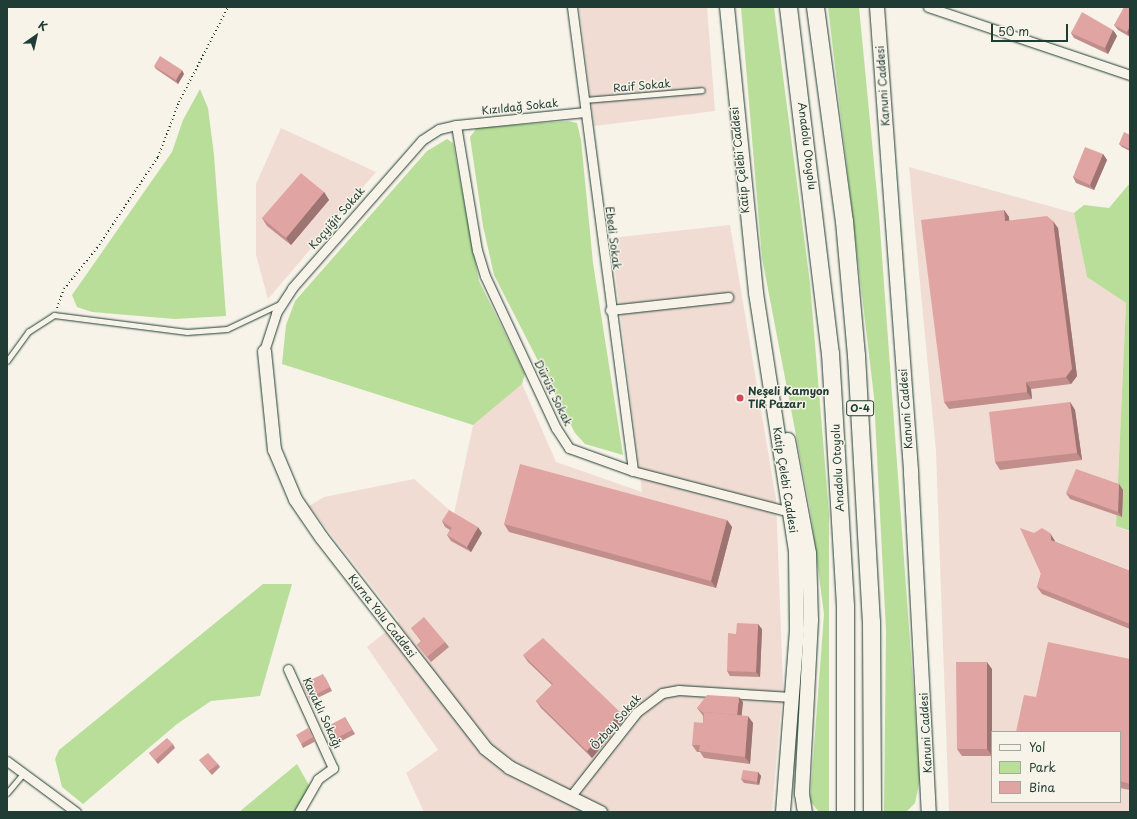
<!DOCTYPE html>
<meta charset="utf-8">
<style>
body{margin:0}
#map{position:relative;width:1137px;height:819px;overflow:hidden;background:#f7f3e8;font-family:"Playpen Sans",sans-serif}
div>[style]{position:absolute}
.built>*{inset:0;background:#f0dcd3}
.green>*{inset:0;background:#b8de99}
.path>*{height:2px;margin-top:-1px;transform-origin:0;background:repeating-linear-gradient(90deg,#1f3d34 0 1px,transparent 0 4px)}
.roads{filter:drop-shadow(0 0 1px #1f3d34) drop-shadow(0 0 1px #1f3d34)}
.lane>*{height:4.5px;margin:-2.25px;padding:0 2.25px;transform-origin:2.25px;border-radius:2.25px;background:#f7f3e8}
.street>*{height:9px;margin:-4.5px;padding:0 4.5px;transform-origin:4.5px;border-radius:4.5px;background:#f7f3e8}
.secondary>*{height:13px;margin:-6.5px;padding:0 6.5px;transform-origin:6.5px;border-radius:6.5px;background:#f7f3e8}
.primary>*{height:14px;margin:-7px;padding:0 7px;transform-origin:7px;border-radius:7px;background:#f7f3e8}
.highway>*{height:17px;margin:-8.5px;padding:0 8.5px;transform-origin:8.5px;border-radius:8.5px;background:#f7f3e8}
.wall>*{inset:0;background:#c18e8c}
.shaded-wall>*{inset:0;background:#9d7472}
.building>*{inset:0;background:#e0a5a3}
.dots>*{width:11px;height:11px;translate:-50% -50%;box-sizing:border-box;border:2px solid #f7f3e8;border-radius:50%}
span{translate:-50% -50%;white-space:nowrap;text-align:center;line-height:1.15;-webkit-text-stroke:3px #f7f3e8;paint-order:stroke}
.shield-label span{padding:1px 3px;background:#f7f3e8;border:1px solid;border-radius:3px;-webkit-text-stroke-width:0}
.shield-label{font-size:10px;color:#1f3d34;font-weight:700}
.street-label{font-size:11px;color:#1f3d34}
.poi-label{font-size:11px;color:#1f3d34;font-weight:700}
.left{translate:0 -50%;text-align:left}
.frame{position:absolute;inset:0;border:8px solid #1f3d34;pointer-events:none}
.legend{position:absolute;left:991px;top:731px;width:130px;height:72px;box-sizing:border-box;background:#f7f3e8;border:1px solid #a1aaa0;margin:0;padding:5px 7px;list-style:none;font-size:12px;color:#1f3d34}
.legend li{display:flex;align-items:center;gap:8px;height:20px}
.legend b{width:20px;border:1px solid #a1aaa0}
.north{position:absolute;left:16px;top:16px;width:40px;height:40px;-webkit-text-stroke:3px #f7f3e8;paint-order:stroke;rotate:34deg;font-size:11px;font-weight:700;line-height:16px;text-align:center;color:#1f3d34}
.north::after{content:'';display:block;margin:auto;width:14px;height:18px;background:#1f3d34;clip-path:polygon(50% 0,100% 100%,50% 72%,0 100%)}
.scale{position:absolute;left:991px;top:24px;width:77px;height:18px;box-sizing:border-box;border:2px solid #1f3d34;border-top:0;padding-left:5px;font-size:12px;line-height:14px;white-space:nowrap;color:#1f3d34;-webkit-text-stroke:3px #f7f3e8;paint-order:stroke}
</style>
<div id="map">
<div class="built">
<i style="clip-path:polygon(579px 7px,707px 7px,715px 111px,594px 126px)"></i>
<i style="clip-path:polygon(281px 128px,376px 172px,268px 299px,256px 255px,256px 184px)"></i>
<i style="clip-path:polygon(evenodd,909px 167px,1074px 213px,1087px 277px,1126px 303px,1116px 526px,1107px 522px,1130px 532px,1130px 812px,949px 812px,936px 451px,909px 167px,992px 732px,1120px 732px,1120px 802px,992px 802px,992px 732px)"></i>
<i style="clip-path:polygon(730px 225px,776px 499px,783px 684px,772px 812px,424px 812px,406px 773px,438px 750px,367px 647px,399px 621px,309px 506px,324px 497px,414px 479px,454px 514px,474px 421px,522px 384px,556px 462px,642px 492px,611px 238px)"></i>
</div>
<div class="green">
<i style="clip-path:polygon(741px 7px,774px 7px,810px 283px,829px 513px,829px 812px,819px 812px,810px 801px,824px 614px,810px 508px,762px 258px)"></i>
<i style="clip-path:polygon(828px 7px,859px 7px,879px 215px,920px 779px,915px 803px,906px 812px,884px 812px,886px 631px,874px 397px)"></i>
<i style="clip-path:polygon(200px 89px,208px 108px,214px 155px,226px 316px,175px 319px,92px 312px,77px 307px,72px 295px,172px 152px,183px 120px)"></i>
<i style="clip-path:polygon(568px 121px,577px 123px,581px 140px,593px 263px,623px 455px,585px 444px,575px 433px,494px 275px,483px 226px,470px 137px,477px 128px)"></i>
<i style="clip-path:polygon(447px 139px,453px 143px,479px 281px,525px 374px,522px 384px,473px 425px,282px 364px,286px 325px,295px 301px,427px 151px)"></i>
<i style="clip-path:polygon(1130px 183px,1130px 531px,1116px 526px,1126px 303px,1087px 277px,1074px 213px,1084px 205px,1109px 208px)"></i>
<i style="clip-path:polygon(263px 584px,292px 584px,260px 696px,211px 701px,177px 724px,83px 804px,62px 787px,55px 759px,59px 750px)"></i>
<i style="clip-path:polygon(297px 764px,310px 787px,295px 812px,239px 812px)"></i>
</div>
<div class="path">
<i style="left:57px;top:308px;width:20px;rotate:-70deg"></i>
<i style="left:64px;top:289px;width:53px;rotate:-51.2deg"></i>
<i style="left:97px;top:248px;width:110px;rotate:-56.2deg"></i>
<i style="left:158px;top:157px;width:59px;rotate:-69.1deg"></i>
<i style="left:179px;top:102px;width:107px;rotate:-62.7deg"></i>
</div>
<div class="roads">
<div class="lane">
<i style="left:584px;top:100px;width:118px;rotate:-4.8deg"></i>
<i style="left:7px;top:361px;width:36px;rotate:-54deg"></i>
<i style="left:28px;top:332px;width:31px;rotate:-33deg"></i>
<i style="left:54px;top:315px;width:134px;rotate:7.3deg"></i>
<i style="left:187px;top:332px;width:40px;rotate:-4.3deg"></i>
<i style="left:227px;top:329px;width:59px;rotate:-25.3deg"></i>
<i style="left:7px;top:793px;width:23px;rotate:-50deg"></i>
</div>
<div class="street">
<i style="left:572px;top:7px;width:468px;rotate:82.5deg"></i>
<i style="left:928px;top:7px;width:213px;rotate:18.6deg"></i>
<i style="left:456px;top:125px;width:127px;rotate:80.5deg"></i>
<i style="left:477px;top:250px;width:27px;rotate:73deg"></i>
<i style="left:485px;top:276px;width:168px;rotate:65deg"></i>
<i style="left:556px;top:428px;width:24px;rotate:57deg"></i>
<i style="left:569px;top:448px;width:68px;rotate:19.8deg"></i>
<i style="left:633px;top:471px;width:162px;rotate:14.6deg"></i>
<i style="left:610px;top:310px;width:119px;rotate:-6.3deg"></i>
<i style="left:264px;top:351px;width:40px;rotate:-72deg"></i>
<i style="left:276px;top:313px;width:30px;rotate:-57deg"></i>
<i style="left:292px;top:288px;width:197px;rotate:-48.7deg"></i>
<i style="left:422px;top:140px;width:20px;rotate:-33deg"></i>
<i style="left:439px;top:129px;width:17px;rotate:-13deg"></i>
<i style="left:456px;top:125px;width:130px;rotate:-5.8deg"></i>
<i style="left:288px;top:669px;width:109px;rotate:65.6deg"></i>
<i style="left:333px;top:768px;width:19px;rotate:144deg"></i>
<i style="left:318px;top:779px;width:38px;rotate:120deg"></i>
<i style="left:7px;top:761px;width:86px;rotate:36.5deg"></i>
<i style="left:570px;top:797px;width:108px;rotate:-51.8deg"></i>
<i style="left:637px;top:712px;width:31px;rotate:-37deg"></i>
<i style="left:662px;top:693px;width:17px;rotate:-10deg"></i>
<i style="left:679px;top:690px;width:112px;rotate:3.6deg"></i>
</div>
<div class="secondary">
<i style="left:264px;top:351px;width:99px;rotate:84.2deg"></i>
<i style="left:274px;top:449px;width:54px;rotate:67.2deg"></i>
<i style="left:295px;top:499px;width:46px;rotate:55.6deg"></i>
<i style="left:321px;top:537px;width:267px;rotate:52.1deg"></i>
<i style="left:485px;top:748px;width:31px;rotate:38deg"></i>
<i style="left:509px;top:767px;width:102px;rotate:26.3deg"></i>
</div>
<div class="primary">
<i style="left:727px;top:7px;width:287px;rotate:84.2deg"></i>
<i style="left:756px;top:293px;width:262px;rotate:81.2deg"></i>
<i style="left:796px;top:552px;width:78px;rotate:89.3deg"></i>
<i style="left:797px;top:630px;width:183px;rotate:94.4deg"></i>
<i style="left:877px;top:7px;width:467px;rotate:85.8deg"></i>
<i style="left:911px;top:473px;width:339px;rotate:87deg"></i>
<i style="left:788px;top:440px;width:115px;rotate:79.5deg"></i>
<i style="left:809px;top:553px;width:67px;rotate:88.3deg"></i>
<i style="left:811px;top:620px;width:174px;rotate:93deg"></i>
<i style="left:802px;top:794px;width:18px;rotate:81deg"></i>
</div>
<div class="highway">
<i style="left:788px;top:7px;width:349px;rotate:83.1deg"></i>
<i style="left:830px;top:353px;width:253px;rotate:86.6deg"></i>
<i style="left:845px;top:606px;width:206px;rotate:90deg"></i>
<i style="left:815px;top:7px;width:216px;rotate:82.3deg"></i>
<i style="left:844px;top:221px;width:135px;rotate:84.9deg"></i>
<i style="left:856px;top:355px;width:266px;rotate:86.8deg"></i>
<i style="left:871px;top:621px;width:191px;rotate:89.7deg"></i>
</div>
</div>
<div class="wall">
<i style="clip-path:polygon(1130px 7px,1130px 37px,1118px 30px,1114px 25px)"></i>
<i style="clip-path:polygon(1113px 30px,1117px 36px,1108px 54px,1074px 38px,1071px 33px)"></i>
<i style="clip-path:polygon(154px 66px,184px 74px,178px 84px,156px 69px)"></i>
<i style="clip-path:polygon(1130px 135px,1130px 151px,1122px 147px,1119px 144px)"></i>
<i style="clip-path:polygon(1103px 154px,1107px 160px,1094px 190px,1076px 183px,1073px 177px)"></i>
<i style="clip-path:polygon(324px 192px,329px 200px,291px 245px,267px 226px,262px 218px)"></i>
<i style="clip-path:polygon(1004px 210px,1009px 217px,1009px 221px,1058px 228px,1077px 376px,1071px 384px,1031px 389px,1032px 399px,949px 409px,944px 402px)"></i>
<i style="clip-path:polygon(1070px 402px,1075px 410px,1082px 460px,1000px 470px,995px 462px)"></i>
<i style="clip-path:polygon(1119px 484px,1123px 490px,1122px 517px,1070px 499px,1066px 493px)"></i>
<i style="clip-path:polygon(727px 520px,732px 527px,716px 588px,509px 532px,504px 524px)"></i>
<i style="clip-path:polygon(442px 521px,482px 533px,471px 552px,451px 541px,447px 535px,450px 530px,445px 527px)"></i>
<i style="clip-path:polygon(1034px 533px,1055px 541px,1055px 542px,1130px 571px,1130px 629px,1042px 594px,1037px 587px,1041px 574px)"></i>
<i style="clip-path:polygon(411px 628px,445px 642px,449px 647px,431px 662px,417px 645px,421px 641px)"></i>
<i style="clip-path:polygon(762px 629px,760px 677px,730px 676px,727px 671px,736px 634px)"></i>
<i style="clip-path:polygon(523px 655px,625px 719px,592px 758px,541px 708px,536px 701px,552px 685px,528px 662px)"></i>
<i style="clip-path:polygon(1130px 659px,1130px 790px,1120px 788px,1120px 732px,1036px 697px)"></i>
<i style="clip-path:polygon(992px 669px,992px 756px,962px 756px,957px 749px)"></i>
<i style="clip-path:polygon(325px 677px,332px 691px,311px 701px,309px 698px)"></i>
<i style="clip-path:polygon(743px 702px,741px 715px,753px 723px,750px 764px,704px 758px,700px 752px,697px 752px,692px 745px,703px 723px,703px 716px,701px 713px,697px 708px)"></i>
<i style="clip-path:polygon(345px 717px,355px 734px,334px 745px,331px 741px)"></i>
<i style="clip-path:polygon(308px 728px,316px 741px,303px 748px,301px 744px)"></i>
<i style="clip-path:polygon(173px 744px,175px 748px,158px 764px,149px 753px)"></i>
<i style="clip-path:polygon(199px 760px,218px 764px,220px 767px,212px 775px)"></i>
<i style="clip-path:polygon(758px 772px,761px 776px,759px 785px,744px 783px,741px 779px)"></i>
</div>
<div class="shaded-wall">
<i style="clip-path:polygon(1130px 26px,1130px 37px,1127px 32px)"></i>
<i style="clip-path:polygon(1113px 30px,1117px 36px,1108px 54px,1105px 48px)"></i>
<i style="clip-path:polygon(182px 70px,184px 74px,178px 84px,176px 80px)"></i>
<i style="clip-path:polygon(1103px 154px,1107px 160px,1094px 190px,1090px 185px)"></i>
<i style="clip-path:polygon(324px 192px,329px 200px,291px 245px,286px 238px)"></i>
<i style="clip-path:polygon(1004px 210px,1009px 217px,1010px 228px,1005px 221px)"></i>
<i style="clip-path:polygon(1053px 221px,1058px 228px,1077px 376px,1071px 384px,1066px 377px)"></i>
<i style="clip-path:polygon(1026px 382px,1031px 389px,1032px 399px,1027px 392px)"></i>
<i style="clip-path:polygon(1070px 402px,1075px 410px,1082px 460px,1077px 453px)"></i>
<i style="clip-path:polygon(1119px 484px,1123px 490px,1122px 517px,1118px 512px)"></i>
<i style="clip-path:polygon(727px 520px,732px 527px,716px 588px,711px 581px)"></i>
<i style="clip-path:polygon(478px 527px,482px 533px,471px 552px,467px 547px)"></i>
<i style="clip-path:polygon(1050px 533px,1055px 541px,1056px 547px,1051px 540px)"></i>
<i style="clip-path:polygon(758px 624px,762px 629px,760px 677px,756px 672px)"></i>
<i style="clip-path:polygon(987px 662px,992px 669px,992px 756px,987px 749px)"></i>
<i style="clip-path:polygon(739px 697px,743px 702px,741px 722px,737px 717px)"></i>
<i style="clip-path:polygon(620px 712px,625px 719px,592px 758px,587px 751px)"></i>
<i style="clip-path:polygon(748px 716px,753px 723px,750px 764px,745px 757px)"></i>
<i style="clip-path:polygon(758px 772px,761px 776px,759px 785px,757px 782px)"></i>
</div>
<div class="building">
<i style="clip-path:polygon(1124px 7px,1130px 7px,1130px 26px,1127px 32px,1114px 25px)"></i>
<i style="clip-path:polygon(1082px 12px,1113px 30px,1105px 48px,1071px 33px)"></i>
<i style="clip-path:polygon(160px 56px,182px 70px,176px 80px,154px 66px)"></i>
<i style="clip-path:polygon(1124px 132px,1130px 135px,1130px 149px,1119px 144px)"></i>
<i style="clip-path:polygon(1085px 147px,1103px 154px,1090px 185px,1073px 177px)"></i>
<i style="clip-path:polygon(301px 173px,324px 192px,286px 238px,262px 218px)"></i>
<i style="clip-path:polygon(1004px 210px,1005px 221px,1047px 216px,1053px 221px,1072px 369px,1066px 377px,1026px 382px,1027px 392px,944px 402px,921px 220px)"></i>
<i style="clip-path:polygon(1070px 402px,1077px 453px,995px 462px,989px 412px)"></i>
<i style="clip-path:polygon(520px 464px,727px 520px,711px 581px,504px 524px)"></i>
<i style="clip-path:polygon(1076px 469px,1119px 484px,1118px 512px,1066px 493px)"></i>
<i style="clip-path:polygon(449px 510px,478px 527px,467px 547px,447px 535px,452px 528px,442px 521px)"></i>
<i style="clip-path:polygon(1020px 528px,1034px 533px,1042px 528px,1050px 533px,1051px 540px,1130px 571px,1130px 624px,1037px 587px,1041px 574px)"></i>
<i style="clip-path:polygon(424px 617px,445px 642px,427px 657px,417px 645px,422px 641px,411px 628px)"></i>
<i style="clip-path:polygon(737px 623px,758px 624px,756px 672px,727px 671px,728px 633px,736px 634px)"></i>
<i style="clip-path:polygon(543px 638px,620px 712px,587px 751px,536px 701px,553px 684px,523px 655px)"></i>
<i style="clip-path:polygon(1048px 642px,1130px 659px,1130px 784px,1120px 781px,1120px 732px,1016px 732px,1024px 695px,1036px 697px)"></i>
<i style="clip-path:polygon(956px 662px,987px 662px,987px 749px,957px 749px)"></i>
<i style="clip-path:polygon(323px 674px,330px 687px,309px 698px,302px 684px)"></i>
<i style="clip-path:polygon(707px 695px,739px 697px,737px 715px,704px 712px,704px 713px,697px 708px)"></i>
<i style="clip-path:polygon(704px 712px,748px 716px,745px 757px,699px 751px,700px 745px,692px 745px,694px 722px,703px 723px)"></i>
<i style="clip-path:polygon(345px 717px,352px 730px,331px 741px,324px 728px)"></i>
<i style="clip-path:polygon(308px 728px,313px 737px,301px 744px,296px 735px)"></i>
<i style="clip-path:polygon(167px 738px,173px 744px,155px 760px,149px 753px)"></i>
<i style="clip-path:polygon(208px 753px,218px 764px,209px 771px,199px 760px)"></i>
<i style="clip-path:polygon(743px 770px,758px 772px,757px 782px,741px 779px)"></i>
</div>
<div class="dots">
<i style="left:740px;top:398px;background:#d1495b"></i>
</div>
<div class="shield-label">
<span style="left:860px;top:408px">O-4</span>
</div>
<div class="street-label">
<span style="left:642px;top:86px;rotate:-5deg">Raif Sokak</span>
<span style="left:883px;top:86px;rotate:-94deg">Kanuni Caddesi</span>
<span style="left:520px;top:107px;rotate:-6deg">Kızıldağ Sokak</span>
<span style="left:807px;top:146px;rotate:83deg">Anadolu Otoyolu</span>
<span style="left:740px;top:160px;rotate:-96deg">Katip Çelebi Caddesi</span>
<span style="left:337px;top:218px;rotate:-49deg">Koçyiğit Sokak</span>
<span style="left:613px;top:238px;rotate:83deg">Ebedi Sokak</span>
<span style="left:553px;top:393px;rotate:64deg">Dürüst Sokak</span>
<span style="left:906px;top:409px;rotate:-94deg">Kanuni Caddesi</span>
<span style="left:838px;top:468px;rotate:-93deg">Anadolu Otoyolu</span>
<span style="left:785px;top:480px;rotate:81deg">Katip Çelebi Caddesi</span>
<span style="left:382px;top:616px;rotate:52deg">Kurna Yolu Caddesi</span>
<span style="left:322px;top:713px;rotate:65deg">Kavaklı Sokağı</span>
<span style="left:616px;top:722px;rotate:-49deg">Özbay Sokak</span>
<span style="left:926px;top:733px;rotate:-93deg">Kanuni Caddesi</span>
</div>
<div class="poi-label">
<span class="left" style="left:748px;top:398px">Neşeli Kamyon<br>TIR Pazarı</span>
</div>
<div class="frame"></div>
<ul class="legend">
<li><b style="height:5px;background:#f7f3e8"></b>Yol</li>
<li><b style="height:11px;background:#b8de99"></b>Park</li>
<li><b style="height:11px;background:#e0a5a3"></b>Bina</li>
</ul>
<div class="north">K</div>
<div class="scale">50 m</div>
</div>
